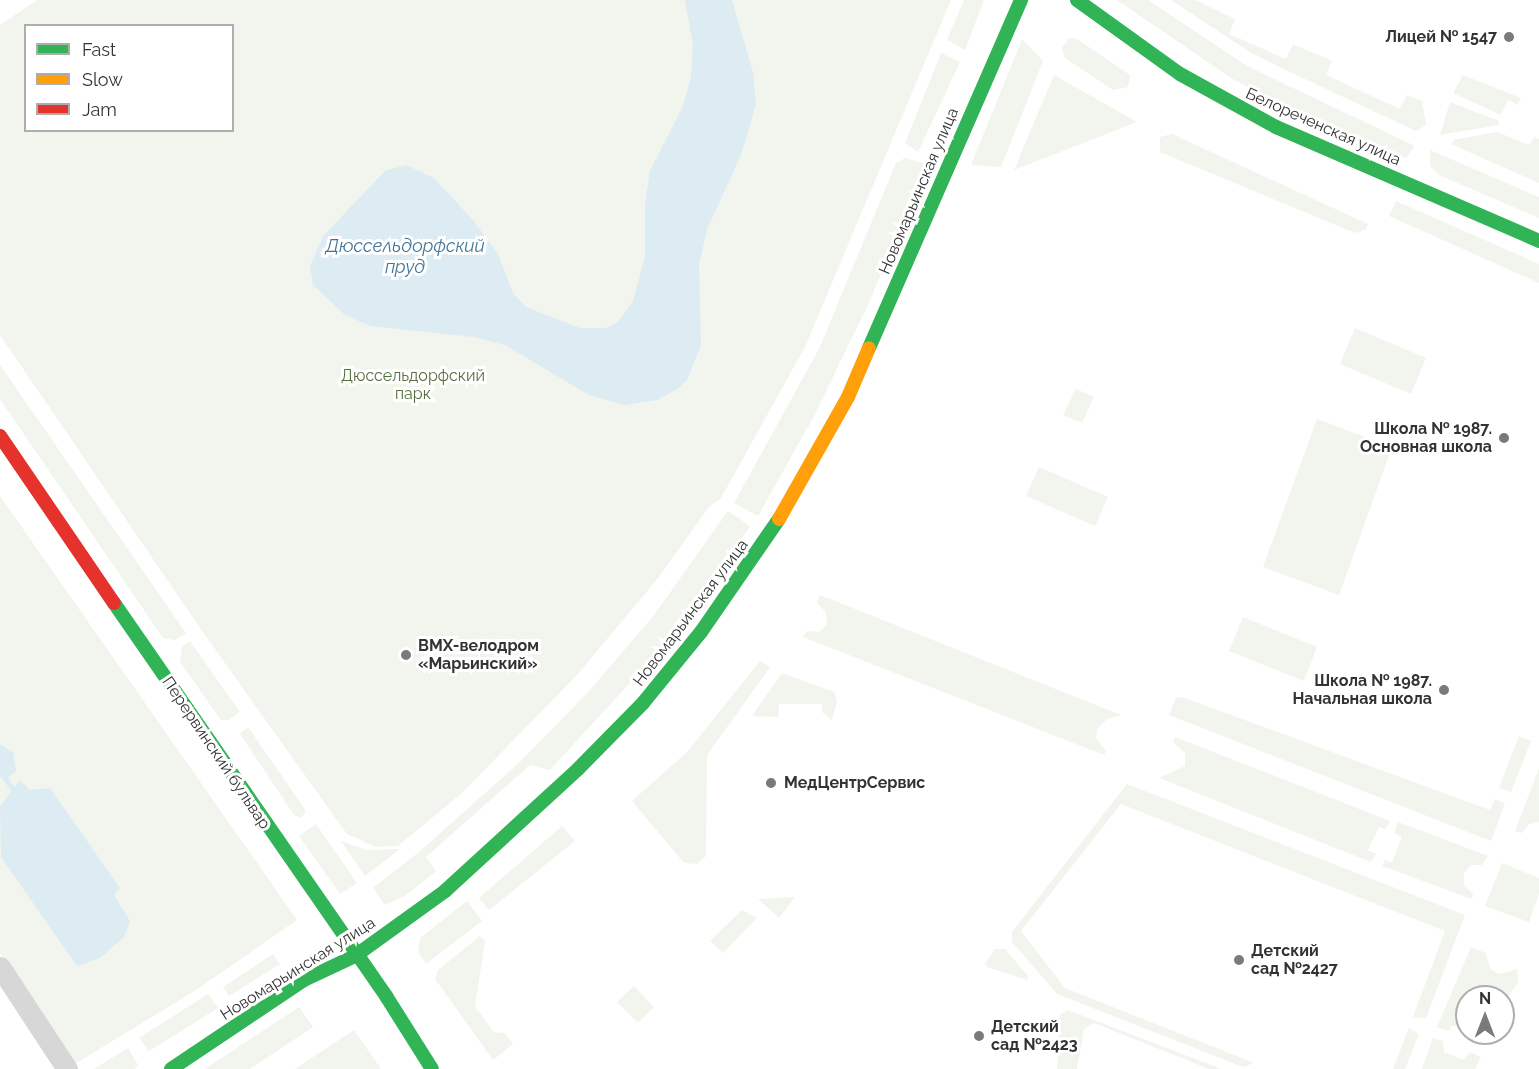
<!DOCTYPE html>
<meta charset="utf-8">
<style>
body{margin:0}
#map{position:relative;width:1539px;height:1069px;overflow:hidden;background:#fff;font-family:Raleway,sans-serif}
div>[style]{position:absolute}
.green>*{inset:0;background:#f1f5ed}
.water>*{inset:0;background:#ddebf3}
.stream>*{height:5px;margin:-2.5px;padding:0 2.5px;transform-origin:2.5px;border-radius:2.5px;background:#ddebf3}
.street>*{height:21px;margin:-10.5px;padding:0 10.5px;transform-origin:10.5px;border-radius:10.5px;background:#d7d7d7}
.fast>*{height:14px;margin:-7px;padding:0 7px;transform-origin:7px;border-radius:7px;background:#30b455}
.slow>*{height:14px;margin:-7px;padding:0 7px;transform-origin:7px;border-radius:7px;background:#ff9f0a}
.jam>*{height:14px;margin:-7px;padding:0 7px;transform-origin:7px;border-radius:7px;background:#e5322d}
.dots>*{width:16px;height:16px;translate:-50% -50%;box-sizing:border-box;border:3px solid #fff;border-radius:50%}
span{translate:-50% -50%;white-space:nowrap;text-align:center;line-height:1.15;-webkit-text-stroke:6px #fff;paint-order:stroke}
.poi-label{font-size:16px;color:#333;font-weight:700}
.right{translate:-100% -50%;text-align:right}
.left{translate:0 -50%;text-align:left}
.street-label{font-size:16px;color:#333}
.park-label{font-size:16px;color:#56703f}
.water-label{font-size:18px;color:#3f7597;font-style:italic}
.legend{position:absolute;left:24px;top:24px;width:210px;height:108px;box-sizing:border-box;background:#fff;border:2px solid #adadad;margin:0;padding:8px 10px;list-style:none;font-size:18px;color:#333}
.legend li{display:flex;align-items:center;gap:12px;height:30px}
.legend b{width:30px;border:2px solid #adadad}
.north{position:absolute;left:1455px;top:985px;width:60px;height:60px;box-sizing:border-box;background:#fff;border:2px solid #adadad;border-radius:50%;rotate:0deg;font-size:16px;font-weight:700;line-height:24px;text-align:center;color:#333}
.north::after{content:'';display:block;margin:auto;width:21px;height:27px;background:#7a7a7a;clip-path:polygon(50% 0,100% 100%,50% 72%,0 100%)}
</style>
<div id="map">
<div class="green">
<i style="clip-path:polygon(evenodd,37px 0,951px 0,805px 347px,721px 498px,709px 507px,659px 577px,577px 675px,462px 793px,398px 846px,376px 847px,347px 834px,200px 628px,0 335px,0 25px,37px 0,26px 26px,232px 26px,232px 130px,26px 130px,26px 26px)"></i>
<i style="clip-path:polygon(964px 0,984px 0,965px 50px,947px 40px)"></i>
<i style="clip-path:polygon(1117px 0,1148px 0,1247px 66px,1415px 146px,1406px 158px,1394px 155px,1285px 106px,1231px 78px)"></i>
<i style="clip-path:polygon(1171px 0,1195px 0,1235px 19px,1229px 34px,1286px 59px,1293px 44px,1332px 61px,1326px 75px,1400px 109px,1407px 95px,1422px 101px,1426px 125px,1416px 131px,1290px 72px,1251px 53px)"></i>
<i style="clip-path:polygon(1069px 38px,1077px 39px,1130px 75px,1128px 87px,1113px 90px,1065px 58px,1062px 48px)"></i>
<i style="clip-path:polygon(1022px 39px,1043px 61px,1001px 167px,971px 165px)"></i>
<i style="clip-path:polygon(941px 53px,960px 62px,918px 152px,905px 143px)"></i>
<i style="clip-path:polygon(1054px 75px,1137px 122px,1014px 170px)"></i>
<i style="clip-path:polygon(1463px 75px,1521px 98px,1518px 105px,1508px 100px,1501px 115px,1453px 93px)"></i>
<i style="clip-path:polygon(1450px 102px,1499px 121px,1498px 125px,1440px 135px)"></i>
<i style="clip-path:polygon(1497px 132px,1529px 145px,1534px 137px,1539px 139px,1539px 183px,1451px 144px,1454px 140px)"></i>
<i style="clip-path:polygon(1172px 134px,1368px 224px,1366px 229px,1355px 233px,1160px 152px,1160px 137px)"></i>
<i style="clip-path:polygon(1430px 150px,1539px 197px,1539px 218px,1439px 175px,1430px 166px)"></i>
<i style="clip-path:polygon(905px 158px,926px 164px,868px 305px,813px 418px,758px 516px,734px 503px,819px 349px,896px 163px)"></i>
<i style="clip-path:polygon(1396px 201px,1539px 264px,1539px 283px,1389px 216px)"></i>
<i style="clip-path:polygon(1355px 328px,1426px 358px,1411px 394px,1340px 364px)"></i>
<i style="clip-path:polygon(0 365px,186px 633px,175px 640px,163px 638px,0 399px)"></i>
<i style="clip-path:polygon(1076px 389px,1094px 397px,1082px 423px,1063px 415px)"></i>
<i style="clip-path:polygon(1317px 419px,1392px 447px,1339px 595px,1263px 567px)"></i>
<i style="clip-path:polygon(1039px 467px,1108px 497px,1095px 526px,1026px 496px)"></i>
<i style="clip-path:polygon(0 496px,297px 920px,196px 990px,75px 1064px,0 953px)"></i>
<i style="clip-path:polygon(728px 511px,750px 526px,718px 576px,640px 672px,550px 770px,530px 765px,426px 857px,436px 871px,405px 896px,385px 905px,373px 888px,419px 852px,522px 760px,591px 689px,654px 615px)"></i>
<i style="clip-path:polygon(820px 595px,1121px 715px,1107px 719px,1097px 729px,1096px 738px,1106px 751px,1104px 755px,803px 637px,807px 631px,819px 632px,827px 624px,826px 612px,817px 603px)"></i>
<i style="clip-path:polygon(1243px 617px,1317px 647px,1304px 681px,1229px 651px)"></i>
<i style="clip-path:polygon(190px 641px,240px 712px,229px 720px,221px 720px,180px 662px,182px 647px)"></i>
<i style="clip-path:polygon(760px 661px,770px 667px,707px 755px,706px 856px,697px 864px,684px 863px,632px 801px,687px 752px)"></i>
<i style="clip-path:polygon(782px 673px,834px 692px,837px 701px,832px 720px,822px 712px,822px 704px,779px 704px,778px 717px,752px 716px)"></i>
<i style="clip-path:polygon(1182px 697px,1490px 810px,1495px 799px,1505px 803px,1491px 841px,1169px 715px,1176px 698px)"></i>
<i style="clip-path:polygon(248px 727px,306px 811px,301px 818px,294px 815px,240px 734px)"></i>
<i style="clip-path:polygon(1519px 736px,1531px 741px,1511px 792px,1499px 788px)"></i>
<i style="clip-path:polygon(1175px 737px,1390px 821px,1386px 829px,1379px 827px,1368px 850px,1376px 854px,1371px 862px,1159px 778px,1185px 766px,1185px 753px,1173px 742px)"></i>
<i style="clip-path:polygon(1539px 768px,1539px 822px,1529px 824px,1522px 833px,1515px 831px)"></i>
<i style="clip-path:polygon(1127px 784px,1465px 915px,1426px 1018px,1413px 1017px,1445px 931px,1121px 804px,1021px 931px,1065px 988px,1254px 1063px,1243px 1067px,1057px 994px,1012px 942px,1012px 932px)"></i>
<i style="clip-path:polygon(1398px 822px,1488px 856px,1482px 865px,1471px 865px,1464px 873px,1464px 886px,1473px 894px,1472px 899px,1382px 866px,1385px 860px,1392px 862px,1402px 837px,1394px 833px)"></i>
<i style="clip-path:polygon(316px 824px,357px 883px,340px 894px,299px 836px)"></i>
<i style="clip-path:polygon(562px 826px,575px 841px,489px 910px,479px 898px)"></i>
<i style="clip-path:polygon(341px 841px,367px 850px,400px 849px,365px 876px)"></i>
<i style="clip-path:polygon(1502px 863px,1539px 878px,1539px 894px,1529px 922px,1485px 906px)"></i>
<i style="clip-path:polygon(795px 897px,779px 918px,758px 899px)"></i>
<i style="clip-path:polygon(467px 901px,482px 921px,426px 964px,418px 952px,420px 938px)"></i>
<i style="clip-path:polygon(742px 910px,757px 918px,723px 953px,710px 941px)"></i>
<i style="clip-path:polygon(480px 936px,485px 941px,475px 1007px,494px 1032px,505px 1033px,513px 1044px,493px 1060px,435px 979px,438px 970px)"></i>
<i style="clip-path:polygon(1471px 947px,1486px 953px,1490px 969px,1500px 974px,1517px 969px,1518px 983px,1503px 1003px,1503px 997px,1467px 997px,1467px 1031px,1453px 1025px,1448px 1031px,1437px 1027px)"></i>
<i style="clip-path:polygon(995px 949px,1005px 949px,1028px 976px,1027px 980px,987px 967px,985px 963px)"></i>
<i style="clip-path:polygon(273px 954px,280px 964px,229px 996px,223px 987px)"></i>
<i style="clip-path:polygon(634px 986px,654px 1007px,638px 1023px,617px 1002px)"></i>
<i style="clip-path:polygon(208px 994px,218px 1008px,149px 1051px,139px 1038px)"></i>
<i style="clip-path:polygon(299px 1007px,313px 1027px,250px 1069px,205px 1069px)"></i>
<i style="clip-path:polygon(1068px 1010px,1094px 1020px,1221px 1069px,1209px 1069px,1094px 1023px,1084px 1029px,1077px 1069px,1057px 1069px,1060px 1015px)"></i>
<i style="clip-path:polygon(1409px 1028px,1419px 1034px,1405px 1069px,1393px 1069px)"></i>
<i style="clip-path:polygon(354px 1030px,381px 1069px,295px 1069px)"></i>
<i style="clip-path:polygon(1433px 1038px,1443px 1041px,1444px 1052px,1464px 1060px,1470px 1052px,1481px 1057px,1475px 1069px,1422px 1069px)"></i>
<i style="clip-path:polygon(128px 1048px,138px 1065px,135px 1069px,94px 1069px)"></i>
</div>
<div class="water">
<i style="clip-path:polygon(685px 0,732px 0,753px 72px,756px 104px,741px 155px,707px 229px,699px 265px,701px 345px,687px 380px,676px 390px,657px 400px,625px 405px,589px 395px,505px 345px,474px 337px,370px 326px,345px 315px,313px 285px,310px 266px,324px 235px,385px 171px,406px 165px,434px 178px,473px 220px,498px 254px,513px 293px,526px 307px,580px 328px,606px 328px,618px 322px,633px 301px,645px 257px,645px 205px,650px 171px,683px 106px,691px 77px,693px 45px)"></i>
<i style="clip-path:polygon(0 744px,13px 752px,16px 771px,6px 779px,0 777px)"></i>
<i style="clip-path:polygon(20px 780px,30px 790px,50px 788px,120px 888px,114px 895px,130px 921px,124px 937px,100px 958px,77px 966px,1px 857px,0 806px)"></i>
</div>
<div class="stream">
<i style="left:0;top:771px;width:28px;rotate:55deg"></i>
</div>
<div class="street">
<i style="left:0;top:967px;width:122px;rotate:56.7deg"></i>
</div>
<div class="fast">
<i style="left:1077px;top:0;width:127px;rotate:35.7deg"></i>
<i style="left:1180px;top:74px;width:110px;rotate:28.9deg"></i>
<i style="left:1276px;top:127px;width:287px;rotate:23.4deg"></i>
<i style="left:869px;top:348px;width:380px;rotate:-66.4deg"></i>
<i style="left:114px;top:603px;width:478px;rotate:55.3deg"></i>
<i style="left:386px;top:996px;width:86px;rotate:57.8deg"></i>
<i style="left:171px;top:1069px;width:160px;rotate:-33.8deg"></i>
<i style="left:304px;top:980px;width:56px;rotate:-25.2deg"></i>
<i style="left:355px;top:956px;width:111px;rotate:-35.8deg"></i>
<i style="left:445px;top:891px;width:180px;rotate:-42.5deg"></i>
<i style="left:578px;top:769px;width:93px;rotate:-45.4deg"></i>
<i style="left:643px;top:703px;width:92px;rotate:-50.8deg"></i>
<i style="left:701px;top:632px;width:137px;rotate:-55.4deg"></i>
</div>
<div class="slow">
<i style="left:779px;top:519px;width:140px;rotate:-60.5deg"></i>
<i style="left:848px;top:397px;width:53px;rotate:-66.8deg"></i>
</div>
<div class="jam">
<i style="left:0;top:436px;width:202px;rotate:55.7deg"></i>
</div>
<div class="dots">
<i style="left:1509px;top:37px;background:#7a7a7a"></i>
<i style="left:1504px;top:438px;background:#7a7a7a"></i>
<i style="left:406px;top:655px;background:#7a7a7a"></i>
<i style="left:1444px;top:690px;background:#7a7a7a"></i>
<i style="left:771px;top:783px;background:#7a7a7a"></i>
<i style="left:1239px;top:960px;background:#7a7a7a"></i>
<i style="left:979px;top:1036px;background:#7a7a7a"></i>
</div>
<div class="poi-label">
<span class="right" style="left:1497px;top:37px">Лицей № 1547</span>
<span class="right" style="left:1492px;top:438px">Школа № 1987.<br>Основная школа</span>
<span class="left" style="left:418px;top:655px">BMX-велодром<br>«Марьинский»</span>
<span class="right" style="left:1432px;top:690px">Школа № 1987.<br>Начальная школа</span>
<span class="left" style="left:784px;top:783px">МедЦентрСервис</span>
<span class="left" style="left:1251px;top:960px">Детский<br>сад №2427</span>
<span class="left" style="left:991px;top:1036px">Детский<br>сад №2423</span>
</div>
<div class="street-label">
<span style="left:1323px;top:127px;rotate:24deg">Белореченская улица</span>
<span style="left:919px;top:191px;rotate:-67deg">Новомарьинская улица</span>
<span style="left:691px;top:613px;rotate:-53deg">Новомарьинская улица</span>
<span style="left:216px;top:753px;rotate:56deg">Перервинский бульвар</span>
<span style="left:298px;top:969px;rotate:-32deg">Новомарьинская улица</span>
</div>
<div class="park-label">
<span style="left:413px;top:385px">Дюссельдорфский<br>парк</span>
</div>
<div class="water-label">
<span style="left:405px;top:257px">Дюссельдорфский<br>пруд</span>
</div>
<ul class="legend">
<li><b style="height:8px;background:#30b455"></b>Fast</li>
<li><b style="height:8px;background:#ff9f0a"></b>Slow</li>
<li><b style="height:8px;background:#e5322d"></b>Jam</li>
</ul>
<div class="north">N</div>
</div>
